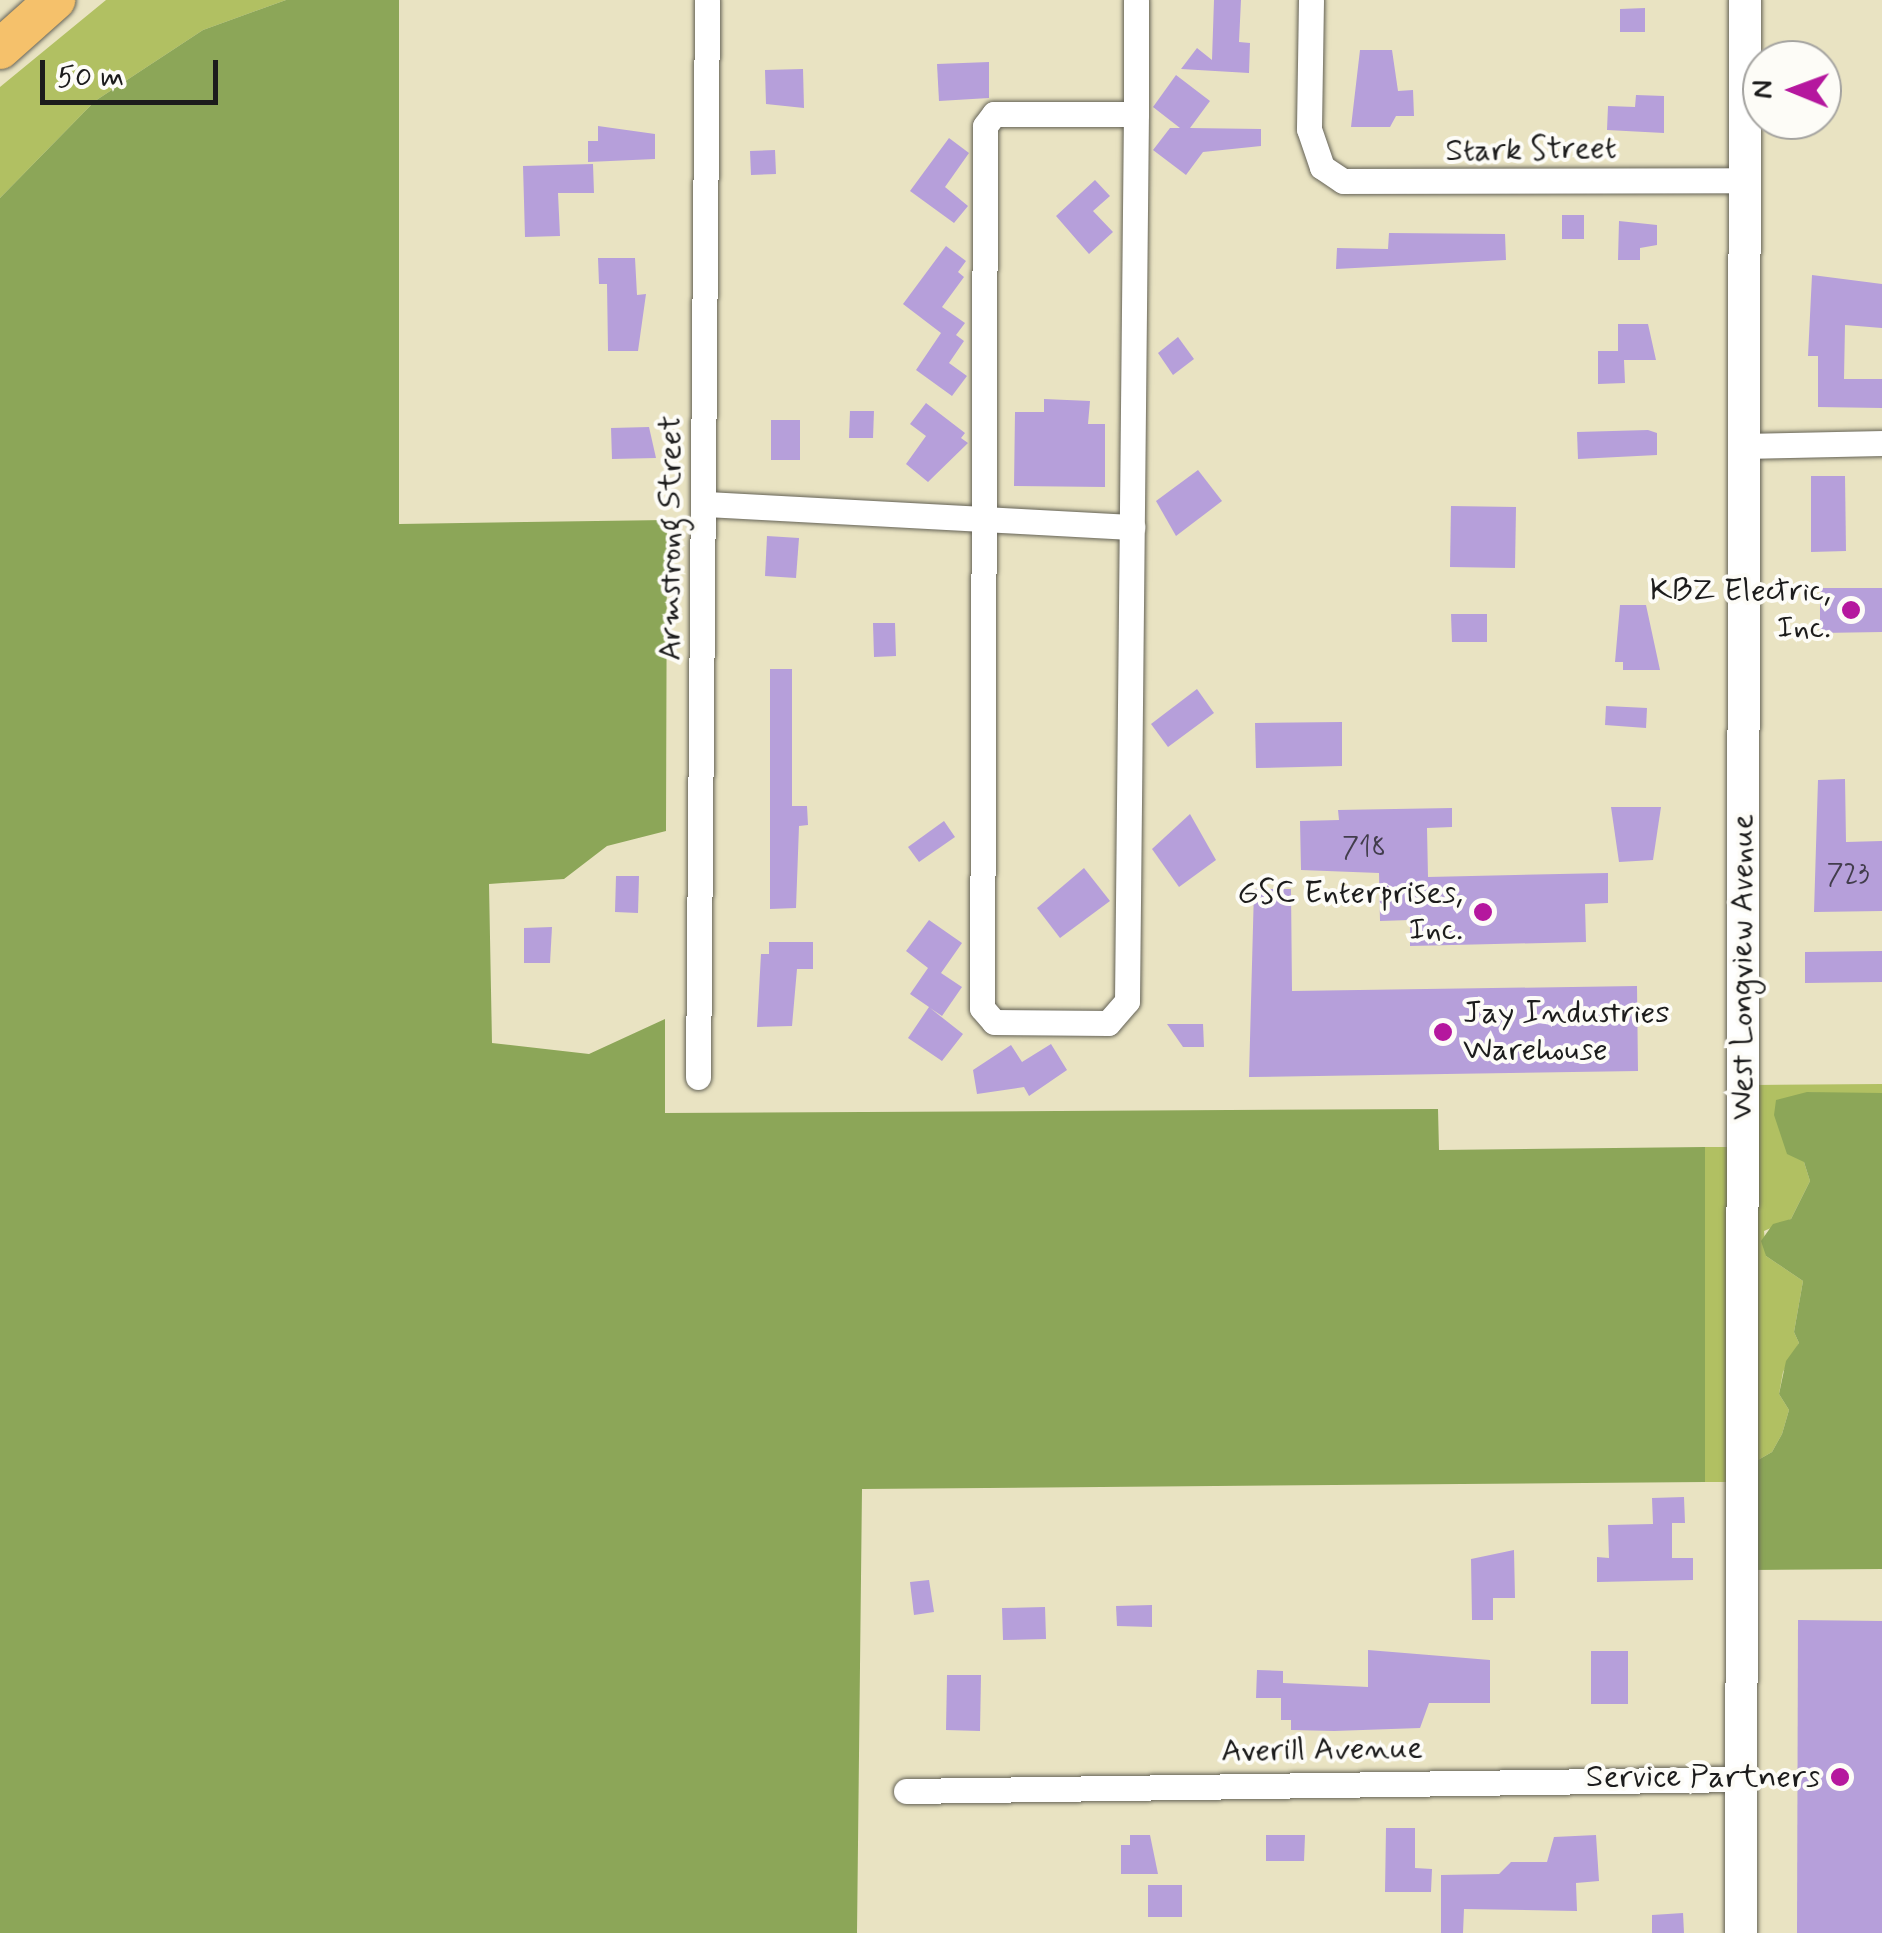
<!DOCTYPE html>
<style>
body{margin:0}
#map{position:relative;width:1882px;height:1933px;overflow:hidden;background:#e9e3c2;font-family:Mynerve,sans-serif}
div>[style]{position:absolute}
.green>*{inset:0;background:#b1c062}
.forest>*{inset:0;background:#8ca658}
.building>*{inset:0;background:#b69fda}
.roads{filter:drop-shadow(0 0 2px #646256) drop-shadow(0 0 2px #646256)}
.minor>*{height:25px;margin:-12.5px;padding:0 12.5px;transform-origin:12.5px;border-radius:12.5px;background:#fff}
.tertiary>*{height:32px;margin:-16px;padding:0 16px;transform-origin:16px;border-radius:16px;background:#fff}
.primary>*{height:40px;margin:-20px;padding:0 20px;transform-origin:20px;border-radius:20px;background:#f5c16b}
.dots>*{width:28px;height:28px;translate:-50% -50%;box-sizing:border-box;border:5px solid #fdfcf7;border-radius:50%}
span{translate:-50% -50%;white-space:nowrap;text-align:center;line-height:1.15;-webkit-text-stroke:8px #fdfcf7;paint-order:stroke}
.number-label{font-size:28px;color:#423d4c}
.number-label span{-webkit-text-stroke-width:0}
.street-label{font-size:32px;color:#1c1c1c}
.poi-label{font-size:32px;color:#1c1c1c}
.right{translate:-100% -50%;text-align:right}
.left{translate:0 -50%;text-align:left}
.north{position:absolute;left:1742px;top:40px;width:100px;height:100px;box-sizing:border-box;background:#fdfcf7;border:2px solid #a3a29f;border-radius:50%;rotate:271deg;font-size:28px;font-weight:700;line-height:40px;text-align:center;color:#1c1c1c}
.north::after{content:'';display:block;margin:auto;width:35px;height:45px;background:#b5179e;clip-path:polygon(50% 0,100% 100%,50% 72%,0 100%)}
.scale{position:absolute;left:40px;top:60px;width:178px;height:45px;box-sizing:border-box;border:5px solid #1c1c1c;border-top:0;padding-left:12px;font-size:30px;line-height:35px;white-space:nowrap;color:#1c1c1c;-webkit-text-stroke:8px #fdfcf7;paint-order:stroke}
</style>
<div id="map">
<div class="green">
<i style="clip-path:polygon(106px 0,286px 0,203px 30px,95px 101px,0 198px,0 87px)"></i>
<i style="clip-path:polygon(1882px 1084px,1882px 1093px,1869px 1097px,1807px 1092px,1804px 1162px,1810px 1181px,1791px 1219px,1764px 1231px,1766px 1256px,1803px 1281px,1794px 1332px,1799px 1343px,1783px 1372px,1779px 1394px,1789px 1410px,1782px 1434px,1772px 1452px,1751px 1464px,1754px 1085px)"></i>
<i style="clip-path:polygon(1705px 1147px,1730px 1147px,1729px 1482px,1705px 1482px)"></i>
</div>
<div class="forest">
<i style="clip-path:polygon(286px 0,399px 0,399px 524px,667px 520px,666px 831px,607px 846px,564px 879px,489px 884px,492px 1043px,589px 1054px,665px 1019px,665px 1113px,1438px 1109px,1439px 1150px,1705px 1147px,1705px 1482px,862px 1489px,857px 1933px,0 1933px,0 198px,95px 101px,203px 30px)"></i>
<i style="clip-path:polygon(1807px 1092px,1882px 1093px,1882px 1569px,1751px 1570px,1751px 1464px,1772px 1452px,1782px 1434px,1789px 1410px,1779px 1394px,1786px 1361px,1799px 1343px,1794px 1332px,1803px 1281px,1766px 1256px,1761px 1241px,1773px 1224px,1791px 1219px,1810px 1181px,1804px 1162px,1787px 1154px,1774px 1115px,1776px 1100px)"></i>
</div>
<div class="building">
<i style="clip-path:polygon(1214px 0,1241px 0,1239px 42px,1250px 43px,1249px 73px,1181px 69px,1197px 48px,1212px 60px)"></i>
<i style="clip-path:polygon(1645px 8px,1645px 32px,1620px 32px,1620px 9px)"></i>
<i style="clip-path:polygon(1360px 50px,1392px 50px,1398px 91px,1413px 90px,1414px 116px,1396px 116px,1390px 127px,1351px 127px)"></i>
<i style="clip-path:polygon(989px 62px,989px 98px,939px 101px,937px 64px)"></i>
<i style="clip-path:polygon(803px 69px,804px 108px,766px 104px,765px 70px)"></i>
<i style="clip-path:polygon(1176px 75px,1210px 101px,1190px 128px,1261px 129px,1261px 146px,1203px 152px,1186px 175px,1153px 150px,1170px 128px,1180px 128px,1153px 107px)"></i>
<i style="clip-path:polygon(1636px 95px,1664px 96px,1664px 133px,1607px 130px,1608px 106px,1635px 107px)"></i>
<i style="clip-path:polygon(598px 126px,655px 134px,655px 159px,588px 162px,588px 141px,598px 141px)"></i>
<i style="clip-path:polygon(949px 138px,969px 153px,945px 187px,968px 206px,954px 223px,910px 191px)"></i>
<i style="clip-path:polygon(775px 150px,776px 174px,751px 175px,750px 151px)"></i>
<i style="clip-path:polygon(593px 164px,594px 193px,558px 193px,560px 236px,525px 237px,523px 166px)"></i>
<i style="clip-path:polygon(1095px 180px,1110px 196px,1093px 211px,1113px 232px,1089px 254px,1056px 216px)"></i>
<i style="clip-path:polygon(1562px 215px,1584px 215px,1584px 239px,1562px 239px)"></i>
<i style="clip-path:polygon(1619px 221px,1657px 225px,1657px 245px,1640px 248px,1640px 260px,1618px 260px)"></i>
<i style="clip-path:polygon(1389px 233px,1505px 234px,1506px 260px,1336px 269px,1337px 248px,1388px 249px)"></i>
<i style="clip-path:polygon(946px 246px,966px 261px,958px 272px,964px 277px,942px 307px,965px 323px,956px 335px,964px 341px,949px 363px,967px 376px,952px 396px,916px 370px,941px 333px,903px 304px)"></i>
<i style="clip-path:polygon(598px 258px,635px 258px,637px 295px,646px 294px,638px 351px,608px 351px,607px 284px,599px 284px)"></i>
<i style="clip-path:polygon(1812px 275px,1882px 284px,1882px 328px,1845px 325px,1844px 379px,1882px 379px,1882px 408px,1818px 407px,1818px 356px,1808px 356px)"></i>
<i style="clip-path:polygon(1618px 324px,1648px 324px,1656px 360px,1624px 360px,1625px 383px,1598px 384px,1598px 351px,1618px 351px)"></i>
<i style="clip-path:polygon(1178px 337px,1194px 359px,1173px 375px,1158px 353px)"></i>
<i style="clip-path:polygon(1044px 399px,1090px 401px,1088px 424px,1105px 424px,1105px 487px,1014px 486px,1015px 412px,1044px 412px)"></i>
<i style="clip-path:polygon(926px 403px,965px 433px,961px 438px,968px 443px,928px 482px,906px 464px,926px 436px,910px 424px)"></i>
<i style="clip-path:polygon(850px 411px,874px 411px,873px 438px,849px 438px)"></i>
<i style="clip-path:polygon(771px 420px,800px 420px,800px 460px,771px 460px)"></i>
<i style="clip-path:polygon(649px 427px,656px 458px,612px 459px,611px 428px)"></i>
<i style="clip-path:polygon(1648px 430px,1657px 433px,1657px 455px,1578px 459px,1577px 432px)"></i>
<i style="clip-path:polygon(1198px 470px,1222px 501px,1176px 536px,1156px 501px)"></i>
<i style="clip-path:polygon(1811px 476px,1845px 476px,1846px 551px,1811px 552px)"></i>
<i style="clip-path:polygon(1451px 506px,1516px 507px,1515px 568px,1450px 567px)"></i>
<i style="clip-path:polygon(767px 536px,799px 538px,796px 578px,765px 576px)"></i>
<i style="clip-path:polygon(1820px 588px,1882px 588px,1882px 632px,1820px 633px)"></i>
<i style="clip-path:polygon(1620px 605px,1646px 605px,1660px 670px,1623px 670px,1623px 662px,1615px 662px)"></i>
<i style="clip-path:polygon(1451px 614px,1487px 614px,1487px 642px,1452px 642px)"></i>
<i style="clip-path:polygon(873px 623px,895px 623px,896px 656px,874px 657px)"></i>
<i style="clip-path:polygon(770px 669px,792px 669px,792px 806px,807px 806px,808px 825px,799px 826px,796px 908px,770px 909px)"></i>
<i style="clip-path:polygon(1197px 689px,1214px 713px,1168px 747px,1151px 724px)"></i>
<i style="clip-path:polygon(1606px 706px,1647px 708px,1646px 728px,1605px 725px)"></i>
<i style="clip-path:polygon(1342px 722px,1342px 766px,1256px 768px,1255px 723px)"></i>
<i style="clip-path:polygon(1845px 779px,1846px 842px,1882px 841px,1882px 911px,1814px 912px,1818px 780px)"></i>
<i style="clip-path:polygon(1611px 807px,1661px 807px,1653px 860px,1619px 862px)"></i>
<i style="clip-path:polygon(1452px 808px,1452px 827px,1427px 828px,1428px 877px,1608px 873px,1608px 903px,1585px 904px,1586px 942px,1410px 946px,1410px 920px,1380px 921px,1379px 873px,1301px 870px,1300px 821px,1339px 820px,1338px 810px)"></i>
<i style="clip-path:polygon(1190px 814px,1216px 860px,1179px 887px,1152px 849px)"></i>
<i style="clip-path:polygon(944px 821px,955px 837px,919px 862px,908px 847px)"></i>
<i style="clip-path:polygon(1084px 868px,1110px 901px,1060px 938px,1037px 908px)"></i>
<i style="clip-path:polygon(616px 876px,639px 876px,638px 913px,615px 912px)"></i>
<i style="clip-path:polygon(1254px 889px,1291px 889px,1292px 991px,1637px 986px,1638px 1071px,1249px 1077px)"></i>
<i style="clip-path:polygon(929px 920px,962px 943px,941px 973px,962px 987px,942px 1016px,930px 1008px,963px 1034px,942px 1061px,908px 1038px,929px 1007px,910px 994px,928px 968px,906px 951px)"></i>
<i style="clip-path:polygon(552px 927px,550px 963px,524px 963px,524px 928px)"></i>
<i style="clip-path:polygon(769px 942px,813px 942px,813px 969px,797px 969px,792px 1026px,757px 1027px,761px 954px,769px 954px)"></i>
<i style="clip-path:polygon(1882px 951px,1882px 982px,1805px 983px,1805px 952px)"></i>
<i style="clip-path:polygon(1167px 1024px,1203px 1024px,1204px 1047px,1183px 1047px)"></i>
<i style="clip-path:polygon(1051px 1044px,1067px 1070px,1029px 1096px,1024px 1087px,977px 1094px,973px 1070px,1011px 1045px,1022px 1062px)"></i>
<i style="clip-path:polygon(1684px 1497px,1685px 1523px,1672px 1523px,1672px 1558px,1693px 1558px,1693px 1580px,1597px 1582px,1597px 1557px,1609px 1558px,1608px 1525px,1653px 1524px,1652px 1498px)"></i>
<i style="clip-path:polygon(1514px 1550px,1515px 1598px,1493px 1598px,1493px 1620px,1472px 1620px,1471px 1559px)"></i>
<i style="clip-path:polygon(929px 1580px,934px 1612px,914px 1615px,910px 1582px)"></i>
<i style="clip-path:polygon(1152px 1605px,1152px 1627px,1117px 1626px,1116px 1606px)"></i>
<i style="clip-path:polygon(1045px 1607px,1046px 1639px,1003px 1640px,1002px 1608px)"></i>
<i style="clip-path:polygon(1798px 1620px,1882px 1621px,1882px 1933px,1797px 1933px)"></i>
<i style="clip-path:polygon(1368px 1650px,1490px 1660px,1490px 1703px,1429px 1703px,1420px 1728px,1334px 1731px,1291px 1730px,1291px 1720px,1281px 1720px,1281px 1698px,1256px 1698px,1257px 1670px,1283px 1671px,1283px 1683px,1368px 1687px)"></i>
<i style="clip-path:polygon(1591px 1651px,1628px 1651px,1628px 1704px,1591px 1704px)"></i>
<i style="clip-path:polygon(947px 1675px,981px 1675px,980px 1731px,946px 1730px)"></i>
<i style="clip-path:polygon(1386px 1828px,1415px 1828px,1415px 1868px,1432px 1869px,1431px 1892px,1385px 1892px)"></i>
<i style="clip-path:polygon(1130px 1835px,1150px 1835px,1158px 1874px,1121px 1874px,1121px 1845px,1130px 1845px)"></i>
<i style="clip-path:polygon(1266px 1835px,1305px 1835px,1304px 1861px,1266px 1861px)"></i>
<i style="clip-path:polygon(1596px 1835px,1599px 1881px,1576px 1883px,1577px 1911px,1464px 1909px,1463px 1933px,1441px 1933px,1441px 1875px,1499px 1874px,1511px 1862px,1547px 1862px,1554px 1837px)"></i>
<i style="clip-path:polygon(1148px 1885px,1182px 1885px,1182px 1917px,1148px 1917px)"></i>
<i style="clip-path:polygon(1683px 1913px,1684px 1933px,1652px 1933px,1652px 1915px)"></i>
</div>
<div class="roads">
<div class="minor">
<i style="left:1311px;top:0;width:129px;rotate:90.9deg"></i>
<i style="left:1309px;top:129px;width:40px;rotate:71.1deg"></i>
<i style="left:1322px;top:167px;width:25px;rotate:34deg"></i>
<i style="left:1343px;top:181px;width:402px;rotate:-0.1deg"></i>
<i style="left:1136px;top:114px;width:142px;rotate:180deg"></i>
<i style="left:994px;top:114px;width:15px;rotate:127deg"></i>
<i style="left:985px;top:126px;width:882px;rotate:90.19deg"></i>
<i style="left:982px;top:1008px;width:18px;rotate:49deg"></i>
<i style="left:994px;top:1022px;width:114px;rotate:0.5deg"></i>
<i style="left:1108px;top:1023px;width:29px;rotate:-49deg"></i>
<i style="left:1127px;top:1001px;width:887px;rotate:-89.42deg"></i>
<i style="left:1136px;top:114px;width:114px;rotate:-90deg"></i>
<i style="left:1744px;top:446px;width:138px;rotate:-1.2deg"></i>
<i style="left:705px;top:504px;width:428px;rotate:3.1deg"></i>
<i style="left:698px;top:1077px;width:1077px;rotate:-89.52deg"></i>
<i style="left:906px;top:1791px;width:834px;rotate:-0.82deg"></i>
</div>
<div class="tertiary">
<i style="left:1741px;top:1933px;width:1933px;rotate:-89.88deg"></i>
</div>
<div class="primary">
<i style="left:0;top:49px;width:74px;rotate:-41.7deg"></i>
</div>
</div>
<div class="dots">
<i style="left:1851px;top:610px;background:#b5179e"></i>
<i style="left:1483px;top:912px;background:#b5179e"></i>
<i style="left:1443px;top:1032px;background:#b5179e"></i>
<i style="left:1840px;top:1777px;background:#b5179e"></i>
</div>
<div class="number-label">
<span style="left:1364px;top:849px">718</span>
<span style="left:1848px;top:876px">723</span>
</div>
<div class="street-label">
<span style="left:1531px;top:150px;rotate:-1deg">Stark Street</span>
<span style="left:671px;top:538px;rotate:-90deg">Armstrong Street</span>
<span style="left:1743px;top:967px;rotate:-90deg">West Longview Avenue</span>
<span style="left:1322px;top:1750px;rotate:-1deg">Averill Avenue</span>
</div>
<div class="poi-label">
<span class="right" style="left:1831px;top:610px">KBZ Electric,<br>Inc.</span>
<span class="right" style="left:1463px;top:912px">GSC Enterprises,<br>Inc.</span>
<span class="left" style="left:1463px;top:1032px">Jay Industries<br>Warehouse</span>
<span class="right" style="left:1820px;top:1777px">Service Partners</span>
</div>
<div class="north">N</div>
<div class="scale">50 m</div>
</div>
